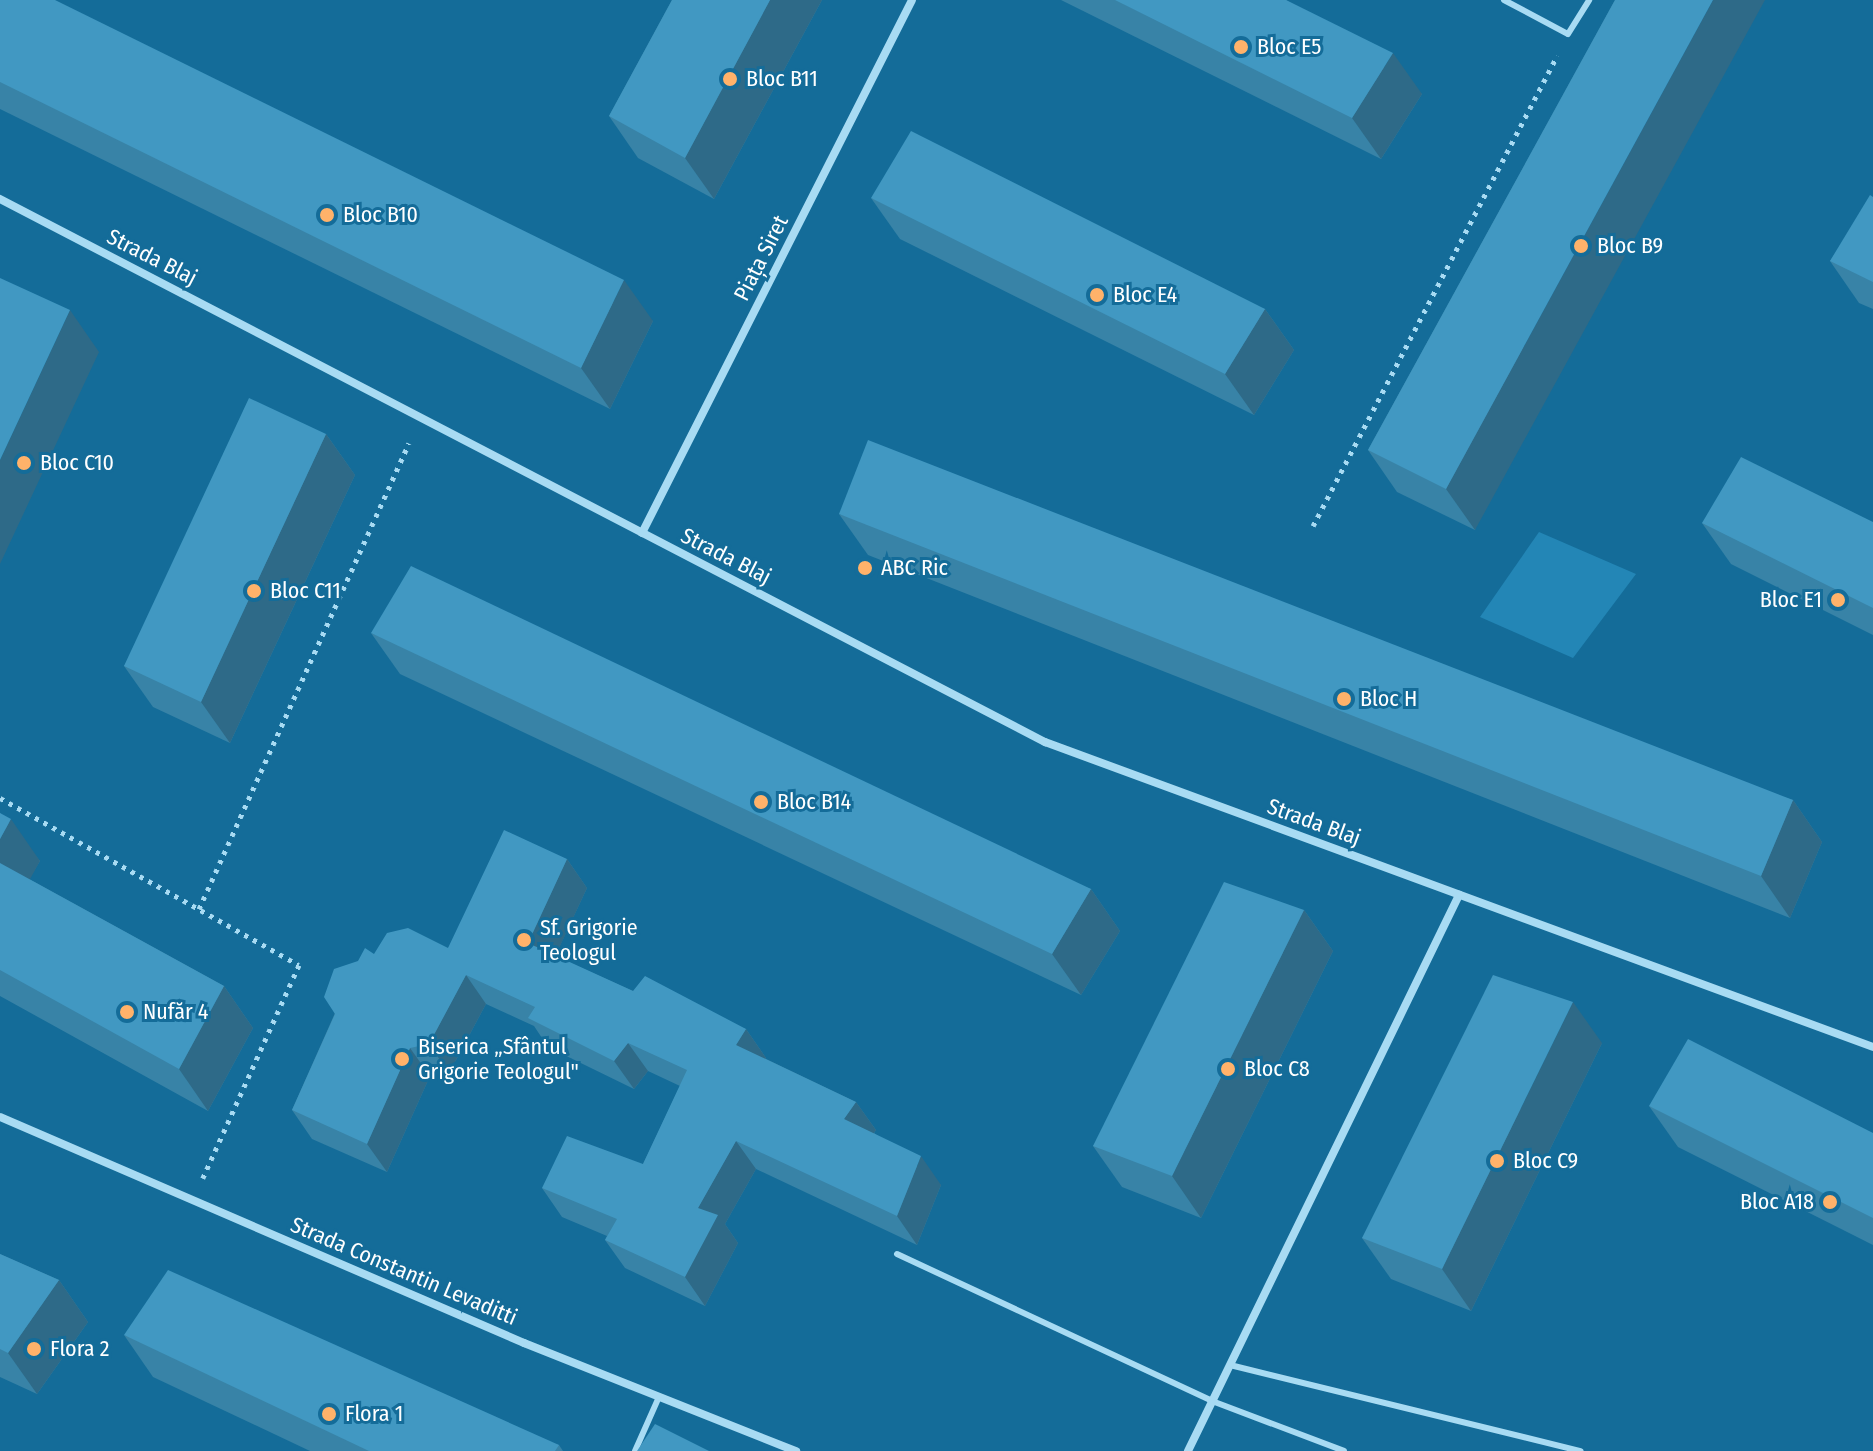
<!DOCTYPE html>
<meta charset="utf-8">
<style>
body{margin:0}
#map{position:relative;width:1873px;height:1451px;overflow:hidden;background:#146c99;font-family:"Fira Sans Condensed",sans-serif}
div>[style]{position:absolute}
.green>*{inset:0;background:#2386b6}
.path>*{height:5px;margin-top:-2.5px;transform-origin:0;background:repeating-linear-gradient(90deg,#a8dbf3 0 4px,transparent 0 10px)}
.service>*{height:6px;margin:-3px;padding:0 3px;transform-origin:3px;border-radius:3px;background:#a8dbf3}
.minor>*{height:8px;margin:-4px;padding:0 4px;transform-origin:4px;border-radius:4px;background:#a8dbf3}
.wall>*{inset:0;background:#3883a7}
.shaded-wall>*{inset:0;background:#2e6a88}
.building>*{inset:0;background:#4198c2}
.dots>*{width:22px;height:22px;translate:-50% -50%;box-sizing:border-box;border:4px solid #146c99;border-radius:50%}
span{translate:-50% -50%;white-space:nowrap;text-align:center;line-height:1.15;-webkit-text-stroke:6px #146c99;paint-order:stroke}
.poi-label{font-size:22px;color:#fff}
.left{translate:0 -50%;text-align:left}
.right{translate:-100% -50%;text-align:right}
.street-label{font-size:22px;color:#fff}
</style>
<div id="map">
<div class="green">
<i style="clip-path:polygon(1539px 532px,1636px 574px,1573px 658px,1480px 617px)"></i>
</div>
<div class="path">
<i style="left:1313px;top:526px;width:530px;rotate:-62.56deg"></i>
<i style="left:0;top:798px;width:342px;rotate:29.2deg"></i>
<i style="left:299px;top:965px;width:234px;rotate:114.3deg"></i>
<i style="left:199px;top:909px;width:511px;rotate:-65.74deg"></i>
</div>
<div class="service">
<i style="left:1504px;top:0;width:72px;rotate:28deg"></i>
<i style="left:1568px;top:34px;width:40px;rotate:-58deg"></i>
<i style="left:897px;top:1254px;width:348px;rotate:25deg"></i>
<i style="left:1212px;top:1401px;width:141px;rotate:20.7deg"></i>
<i style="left:1230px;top:1365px;width:361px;rotate:13.8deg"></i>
<i style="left:635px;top:1451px;width:57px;rotate:-66.1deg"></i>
</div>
<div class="minor">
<i style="left:0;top:199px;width:1178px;rotate:27.46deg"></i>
<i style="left:1045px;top:742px;width:882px;rotate:20.22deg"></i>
<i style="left:642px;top:533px;width:597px;rotate:-63.13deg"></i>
<i style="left:0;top:1117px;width:571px;rotate:23.33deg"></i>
<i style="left:524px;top:1343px;width:293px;rotate:21.7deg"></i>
<i style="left:1188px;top:1451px;width:619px;rotate:-64.01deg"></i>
</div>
<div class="wall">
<i style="clip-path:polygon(0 0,653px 321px,610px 409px,0 109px)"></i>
<i style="clip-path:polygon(672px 0,822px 0,714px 199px,638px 158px,609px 116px)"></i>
<i style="clip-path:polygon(1061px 0,1286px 0,1422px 94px,1381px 159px)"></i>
<i style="clip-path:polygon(1615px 0,1475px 530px,1397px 492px,1368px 450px)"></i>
<i style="clip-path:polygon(1873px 197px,1873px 309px,1859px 303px,1830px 261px)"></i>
<i style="clip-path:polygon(871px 198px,1265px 309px,1294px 350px,1254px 415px,900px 239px)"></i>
<i style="clip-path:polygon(326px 434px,355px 475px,230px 743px,153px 707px,124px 666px)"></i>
<i style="clip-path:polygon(839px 514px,1793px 800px,1822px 842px,1790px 918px,868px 555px)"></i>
<i style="clip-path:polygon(1873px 522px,1873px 635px,1731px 564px,1702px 523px)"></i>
<i style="clip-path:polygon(371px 633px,1091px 889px,1120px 931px,1081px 995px,400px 674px)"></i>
<i style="clip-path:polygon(0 813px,40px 861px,29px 879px,224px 986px,253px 1028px,208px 1111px,0 996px)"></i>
<i style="clip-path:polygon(567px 859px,587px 888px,555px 956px,633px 991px,746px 1029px,766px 1058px,766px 1059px,856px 1102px,876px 1130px,874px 1133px,941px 1185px,917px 1245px,756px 1169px,725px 1224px,738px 1243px,705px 1306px,625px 1268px,605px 1240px,607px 1236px,562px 1217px,542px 1188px,643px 1164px,680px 1086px,648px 1071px,634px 1089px,548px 1047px,534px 1026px,486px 1004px,449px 1073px,430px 1076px,387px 1172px,312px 1139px,292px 1110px,358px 961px,374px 954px,448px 948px)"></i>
<i style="clip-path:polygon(1304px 910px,1333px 951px,1201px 1218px,1122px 1187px,1093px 1146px)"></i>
<i style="clip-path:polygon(1602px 1043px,1471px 1311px,1391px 1279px,1362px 1238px)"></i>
<i style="clip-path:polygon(1649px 1106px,1873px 1133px,1873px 1245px,1678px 1147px)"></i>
<i style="clip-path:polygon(0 1254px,59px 1280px,88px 1322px,37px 1394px,0 1377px)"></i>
<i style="clip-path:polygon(124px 1335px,559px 1445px,563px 1451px,310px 1451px,153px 1377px)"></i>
</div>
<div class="shaded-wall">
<i style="clip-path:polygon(770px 0,822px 0,714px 199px,685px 158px)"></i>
<i style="clip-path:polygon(1713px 0,1765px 0,1475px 530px,1446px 489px)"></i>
<i style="clip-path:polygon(1393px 53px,1422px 94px,1381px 159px,1352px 118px)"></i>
<i style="clip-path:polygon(624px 280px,653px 321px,610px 409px,581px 368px)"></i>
<i style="clip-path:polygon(1265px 309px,1294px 350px,1254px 415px,1225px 374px)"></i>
<i style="clip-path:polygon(70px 310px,99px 352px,0 564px,0 460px)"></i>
<i style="clip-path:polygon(326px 434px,355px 475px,230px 743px,201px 702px)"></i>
<i style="clip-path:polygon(1793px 800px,1822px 842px,1790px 918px,1761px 876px)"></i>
<i style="clip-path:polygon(11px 819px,40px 861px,19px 899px,0 872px,0 839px)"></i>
<i style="clip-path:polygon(567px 859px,587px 888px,548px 972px,528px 943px)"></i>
<i style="clip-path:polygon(1091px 889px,1120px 931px,1081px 995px,1052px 954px)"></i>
<i style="clip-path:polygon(1304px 910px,1333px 951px,1201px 1218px,1172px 1176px)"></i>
<i style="clip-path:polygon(466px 975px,486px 1004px,449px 1073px,429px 1044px)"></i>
<i style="clip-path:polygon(224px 986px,253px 1028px,208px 1111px,179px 1069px)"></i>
<i style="clip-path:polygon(1573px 1002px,1602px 1043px,1471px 1311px,1442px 1269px)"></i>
<i style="clip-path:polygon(746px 1029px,766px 1058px,756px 1074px,736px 1045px)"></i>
<i style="clip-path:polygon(628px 1043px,648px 1071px,634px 1089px,614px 1061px)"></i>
<i style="clip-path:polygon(410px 1048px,430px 1076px,387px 1172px,367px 1144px)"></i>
<i style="clip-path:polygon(856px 1102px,876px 1130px,864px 1147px,844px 1119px)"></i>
<i style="clip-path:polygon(736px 1141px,756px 1169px,725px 1224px,738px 1243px,705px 1306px,685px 1277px,698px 1208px)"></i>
<i style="clip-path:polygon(921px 1156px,941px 1185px,917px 1245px,897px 1216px)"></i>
<i style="clip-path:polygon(59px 1280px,88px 1322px,37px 1394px,8px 1353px)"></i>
</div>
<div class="building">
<i style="clip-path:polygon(0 0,55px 0,624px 280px,581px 368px,0 82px)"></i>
<i style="clip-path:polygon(672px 0,770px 0,685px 158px,609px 116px)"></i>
<i style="clip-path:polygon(1115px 0,1286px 0,1393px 53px,1352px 118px)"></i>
<i style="clip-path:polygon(1615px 0,1713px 0,1446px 489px,1368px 450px)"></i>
<i style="clip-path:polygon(911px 131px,1265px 309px,1225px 374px,871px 198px)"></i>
<i style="clip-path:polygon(1870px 195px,1873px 197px,1873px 282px,1830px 261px)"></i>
<i style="clip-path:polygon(0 278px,70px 310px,0 460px)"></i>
<i style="clip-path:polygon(249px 398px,326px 434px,201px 702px,124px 666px)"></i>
<i style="clip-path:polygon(868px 440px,1793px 800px,1761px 876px,839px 514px)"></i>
<i style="clip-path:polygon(1741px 457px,1873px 522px,1873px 608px,1702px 523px)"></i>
<i style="clip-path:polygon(411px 566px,1091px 889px,1052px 954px,371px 633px)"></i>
<i style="clip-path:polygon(0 813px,11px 819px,0 839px)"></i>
<i style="clip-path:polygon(504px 830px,567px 859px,528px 943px,633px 991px,645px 976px,746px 1029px,736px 1045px,856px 1102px,844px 1119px,921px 1156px,897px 1216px,736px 1141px,698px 1208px,718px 1215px,685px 1277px,605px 1240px,617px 1219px,542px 1188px,567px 1136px,643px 1164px,687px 1070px,628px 1043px,614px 1061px,528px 1018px,535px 1007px,466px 975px,429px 1044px,410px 1048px,367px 1144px,292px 1110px,335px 1014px,324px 997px,334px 969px,358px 961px,365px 948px,374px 954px,387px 933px,408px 928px,448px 948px)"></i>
<i style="clip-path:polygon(0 863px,224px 986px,179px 1069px,0 970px)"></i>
<i style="clip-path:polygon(1224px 882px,1304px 910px,1172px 1176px,1093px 1146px)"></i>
<i style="clip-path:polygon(1493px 975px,1573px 1002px,1442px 1269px,1362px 1238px)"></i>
<i style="clip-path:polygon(1688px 1039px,1873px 1133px,1873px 1218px,1649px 1106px)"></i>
<i style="clip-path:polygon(0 1254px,59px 1280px,8px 1353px,0 1349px)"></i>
<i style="clip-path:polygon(168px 1270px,559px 1445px,555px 1451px,369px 1451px,124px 1335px)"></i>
<i style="clip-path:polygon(655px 1424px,709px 1451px,637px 1451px)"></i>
</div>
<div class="dots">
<i style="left:1241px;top:47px;background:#ffb26a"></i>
<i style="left:730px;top:79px;background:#ffb26a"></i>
<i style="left:327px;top:215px;background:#ffb26a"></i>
<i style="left:1581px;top:246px;background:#ffb26a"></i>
<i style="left:1097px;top:295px;background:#ffb26a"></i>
<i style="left:24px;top:463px;background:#ffb26a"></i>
<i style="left:865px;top:568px;background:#ffb26a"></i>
<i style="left:254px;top:591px;background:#ffb26a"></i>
<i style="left:1838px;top:600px;background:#ffb26a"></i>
<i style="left:1344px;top:699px;background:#ffb26a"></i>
<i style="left:761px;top:802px;background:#ffb26a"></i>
<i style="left:524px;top:940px;background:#ffb26a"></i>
<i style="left:127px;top:1012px;background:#ffb26a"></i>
<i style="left:402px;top:1059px;background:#ffb26a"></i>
<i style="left:1228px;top:1069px;background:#ffb26a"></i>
<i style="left:1497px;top:1161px;background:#ffb26a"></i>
<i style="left:1830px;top:1202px;background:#ffb26a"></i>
<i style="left:34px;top:1349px;background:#ffb26a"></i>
<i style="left:329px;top:1414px;background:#ffb26a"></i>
</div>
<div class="poi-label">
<span class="left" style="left:1257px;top:47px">Bloc E5</span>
<span class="left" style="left:746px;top:79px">Bloc B11</span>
<span class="left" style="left:343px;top:215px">Bloc B10</span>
<span class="left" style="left:1597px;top:246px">Bloc B9</span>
<span class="left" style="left:1113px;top:295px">Bloc E4</span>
<span class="left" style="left:40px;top:463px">Bloc C10</span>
<span class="left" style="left:881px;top:568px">ABC Ric</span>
<span class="left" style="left:270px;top:591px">Bloc C11</span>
<span class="right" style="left:1822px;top:600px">Bloc E1</span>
<span class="left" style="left:1360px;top:699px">Bloc H</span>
<span class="left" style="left:777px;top:802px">Bloc B14</span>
<span class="left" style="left:540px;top:940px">Sf. Grigorie<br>Teologul</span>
<span class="left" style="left:143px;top:1012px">Nufăr 4</span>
<span class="left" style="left:418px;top:1059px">Biserica „Sfântul<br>Grigorie Teologul"</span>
<span class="left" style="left:1244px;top:1069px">Bloc C8</span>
<span class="left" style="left:1513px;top:1161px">Bloc C9</span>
<span class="right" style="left:1814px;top:1202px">Bloc A18</span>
<span class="left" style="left:50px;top:1349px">Flora 2</span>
<span class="left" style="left:345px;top:1414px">Flora 1</span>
</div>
<div class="street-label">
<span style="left:152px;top:257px;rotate:27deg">Strada Blaj</span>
<span style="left:761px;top:258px;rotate:-63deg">Piața Siret</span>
<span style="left:726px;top:556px;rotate:27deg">Strada Blaj</span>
<span style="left:1314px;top:822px;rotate:20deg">Strada Blaj</span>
<span style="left:404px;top:1271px;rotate:23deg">Strada Constantin Levaditti</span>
</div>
</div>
